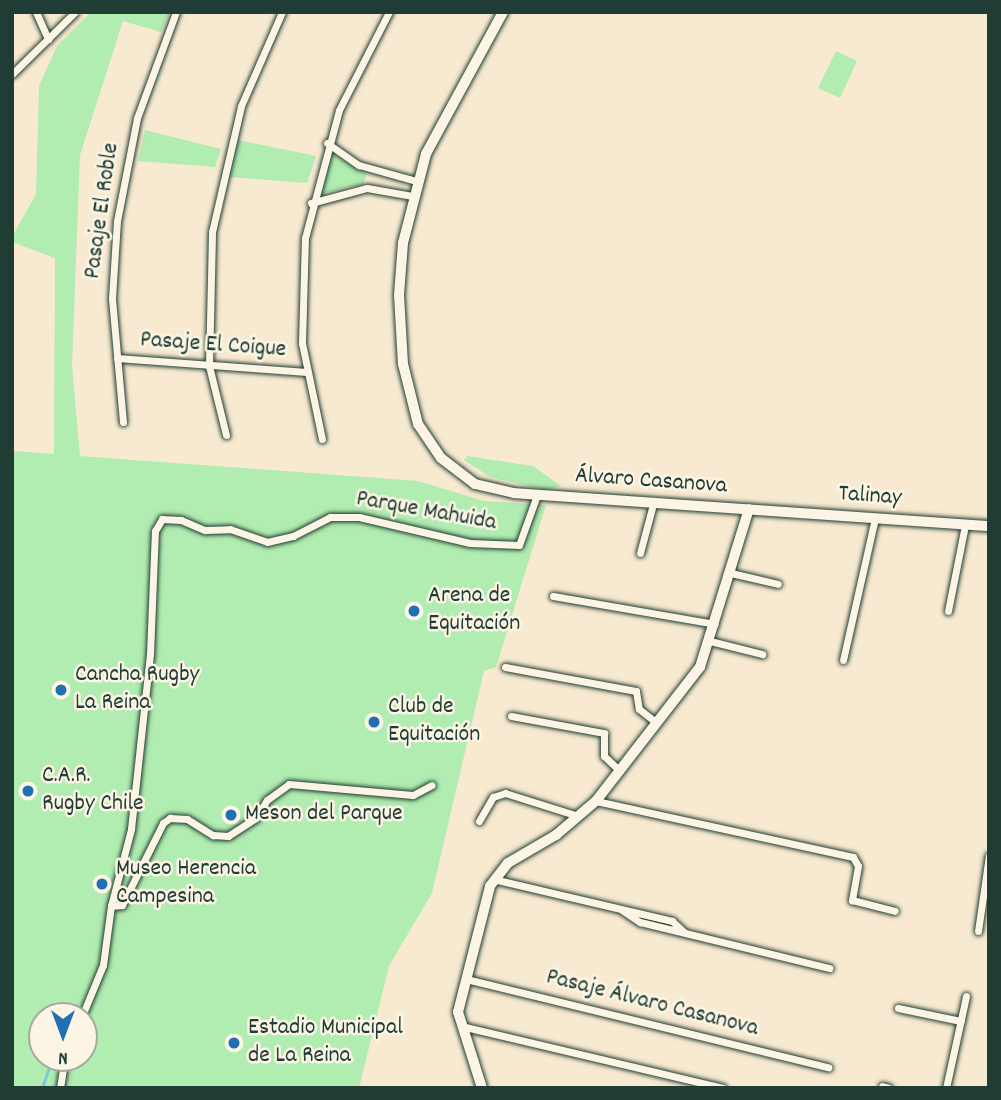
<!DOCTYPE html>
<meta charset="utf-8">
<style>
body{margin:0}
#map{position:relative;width:1001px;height:1100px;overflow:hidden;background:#f8ead0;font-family:Dekko,sans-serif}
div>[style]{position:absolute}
.green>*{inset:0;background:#b1ecb1}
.stream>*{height:2.5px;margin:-1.25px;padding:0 1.25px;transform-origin:1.25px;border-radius:1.25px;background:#7dcadd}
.roads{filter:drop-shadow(0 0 2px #1f3d34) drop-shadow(0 0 2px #1f3d34)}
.street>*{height:7px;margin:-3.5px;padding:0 3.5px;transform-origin:3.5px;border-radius:3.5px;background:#fcf5e5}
.secondary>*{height:10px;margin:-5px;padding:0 5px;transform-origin:5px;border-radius:5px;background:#fcf5e5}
.dots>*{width:19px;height:19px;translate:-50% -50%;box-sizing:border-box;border:4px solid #fcf5e5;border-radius:50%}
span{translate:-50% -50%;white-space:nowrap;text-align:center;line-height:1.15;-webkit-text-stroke:5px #fcf5e5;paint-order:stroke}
.street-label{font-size:24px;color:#1f3d34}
.poi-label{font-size:24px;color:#1f3d34}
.left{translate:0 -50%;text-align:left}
.frame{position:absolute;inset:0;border:14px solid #1f3d34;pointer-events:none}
.north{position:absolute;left:28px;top:1002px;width:70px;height:70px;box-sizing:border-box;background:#fcf5e5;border:2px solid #a4ab9e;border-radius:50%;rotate:180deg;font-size:19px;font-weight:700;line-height:28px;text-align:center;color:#1f3d34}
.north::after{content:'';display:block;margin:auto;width:24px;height:32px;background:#1f6fb2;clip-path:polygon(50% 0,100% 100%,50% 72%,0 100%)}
</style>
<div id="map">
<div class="green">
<i style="clip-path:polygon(evenodd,91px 12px,170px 12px,161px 32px,123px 21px,80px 155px,72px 365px,80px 456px,418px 481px,484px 501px,546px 505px,496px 667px,484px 671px,432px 893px,389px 966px,359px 1088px,12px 1088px,12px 451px,54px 454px,55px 258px,12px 242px,12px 237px,36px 194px,39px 86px,57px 46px,91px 12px,42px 1016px,84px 1016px,84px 1058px,42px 1058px,42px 1016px)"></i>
<i style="clip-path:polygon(836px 51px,857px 61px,840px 98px,818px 88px)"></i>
<i style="clip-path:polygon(145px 130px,221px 149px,215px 167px,138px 161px)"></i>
<i style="clip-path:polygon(238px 140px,316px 156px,307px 183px,229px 177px)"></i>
<i style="clip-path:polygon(329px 152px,367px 174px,363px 184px,318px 194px)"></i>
<i style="clip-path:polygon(467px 456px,533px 466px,561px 486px,546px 490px,490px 477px,464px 460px)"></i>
</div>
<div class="stream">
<i style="left:42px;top:1088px;width:21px;rotate:-71deg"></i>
</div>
<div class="roads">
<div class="street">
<i style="left:36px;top:12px;width:30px;rotate:66deg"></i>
<i style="left:12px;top:74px;width:88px;rotate:-44.5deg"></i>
<i style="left:327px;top:143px;width:39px;rotate:35deg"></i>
<i style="left:359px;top:165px;width:59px;rotate:15.7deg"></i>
<i style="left:311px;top:203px;width:58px;rotate:-15deg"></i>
<i style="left:367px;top:188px;width:46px;rotate:10.1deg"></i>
<i style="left:117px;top:358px;width:190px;rotate:4.2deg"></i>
<i style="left:123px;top:422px;width:124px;rotate:-95.1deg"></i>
<i style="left:112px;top:298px;width:77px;rotate:-86.3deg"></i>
<i style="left:117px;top:221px;width:105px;rotate:-79deg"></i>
<i style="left:137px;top:118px;width:113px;rotate:-69.8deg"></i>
<i style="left:226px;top:435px;width:71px;rotate:-103.8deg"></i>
<i style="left:209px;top:366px;width:134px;rotate:-88.7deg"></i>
<i style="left:212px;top:232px;width:129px;rotate:-77deg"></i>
<i style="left:241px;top:106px;width:103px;rotate:-66.4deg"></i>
<i style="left:322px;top:439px;width:98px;rotate:-101.8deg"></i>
<i style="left:302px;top:343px;width:105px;rotate:-88.4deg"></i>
<i style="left:305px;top:238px;width:132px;rotate:-75.1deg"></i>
<i style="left:339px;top:110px;width:110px;rotate:-63deg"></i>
<i style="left:640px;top:553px;width:51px;rotate:-75.1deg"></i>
<i style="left:731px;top:573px;width:48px;rotate:13.2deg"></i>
<i style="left:553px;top:596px;width:164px;rotate:9.8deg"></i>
<i style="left:948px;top:611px;width:88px;rotate:-78.8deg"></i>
<i style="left:710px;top:641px;width:54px;rotate:14deg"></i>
<i style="left:843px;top:660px;width:146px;rotate:-77.3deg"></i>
<i style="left:505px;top:667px;width:133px;rotate:10.4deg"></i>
<i style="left:636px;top:691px;width:18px;rotate:81deg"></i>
<i style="left:639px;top:709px;width:23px;rotate:38deg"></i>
<i style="left:511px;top:716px;width:95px;rotate:10.4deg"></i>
<i style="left:604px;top:733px;width:23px;rotate:90deg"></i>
<i style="left:604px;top:756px;width:21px;rotate:43deg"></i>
<i style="left:596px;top:801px;width:263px;rotate:12.3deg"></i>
<i style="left:853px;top:857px;width:10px;rotate:61deg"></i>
<i style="left:858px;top:866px;width:35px;rotate:100deg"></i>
<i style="left:852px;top:900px;width:44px;rotate:14.3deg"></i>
<i style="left:479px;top:821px;width:28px;rotate:-60deg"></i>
<i style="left:493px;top:797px;width:13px;rotate:-18deg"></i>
<i style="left:505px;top:793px;width:77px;rotate:17.5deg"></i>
<i style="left:493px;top:879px;width:184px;rotate:13.2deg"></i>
<i style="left:672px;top:921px;width:16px;rotate:43deg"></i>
<i style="left:111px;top:906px;width:11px;rotate:-5deg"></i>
<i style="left:122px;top:905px;width:92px;rotate:-63.4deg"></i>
<i style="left:163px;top:823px;width:9px;rotate:-36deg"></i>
<i style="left:170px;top:818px;width:17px;rotate:3deg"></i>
<i style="left:187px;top:819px;width:31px;rotate:32deg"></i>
<i style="left:213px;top:835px;width:15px;rotate:4deg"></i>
<i style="left:228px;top:836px;width:33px;rotate:-33deg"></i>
<i style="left:256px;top:818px;width:21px;rotate:-59deg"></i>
<i style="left:267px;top:800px;width:27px;rotate:-36deg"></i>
<i style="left:289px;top:784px;width:124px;rotate:5.1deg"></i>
<i style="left:413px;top:795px;width:21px;rotate:-28deg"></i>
<i style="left:622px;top:910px;width:22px;rotate:34deg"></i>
<i style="left:640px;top:922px;width:195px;rotate:13.7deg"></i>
<i style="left:978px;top:931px;width:76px;rotate:-81.7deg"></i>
<i style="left:466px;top:979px;width:373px;rotate:13.7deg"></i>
<i style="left:898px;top:1008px;width:64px;rotate:11.7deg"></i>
<i style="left:82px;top:1016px;width:55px;rotate:-67.6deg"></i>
<i style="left:103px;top:965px;width:60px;rotate:-82.3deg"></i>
<i style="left:111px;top:906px;width:80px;rotate:-75.4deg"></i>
<i style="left:131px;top:829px;width:176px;rotate:-83.8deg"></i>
<i style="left:150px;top:654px;width:123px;rotate:-87.7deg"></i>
<i style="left:155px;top:531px;width:14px;rotate:-60deg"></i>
<i style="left:162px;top:519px;width:19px;rotate:3deg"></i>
<i style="left:181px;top:520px;width:26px;rotate:23deg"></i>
<i style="left:205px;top:530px;width:25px;rotate:-2deg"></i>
<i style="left:230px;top:529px;width:39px;rotate:19deg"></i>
<i style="left:267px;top:542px;width:27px;rotate:-13deg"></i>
<i style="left:293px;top:536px;width:42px;rotate:-27.2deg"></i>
<i style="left:330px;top:517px;width:29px"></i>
<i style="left:359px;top:517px;width:114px;rotate:13.2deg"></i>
<i style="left:470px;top:543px;width:49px;rotate:2.3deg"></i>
<i style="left:519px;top:545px;width:53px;rotate:-70.2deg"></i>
<i style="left:461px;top:1026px;width:269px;rotate:13.3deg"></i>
<i style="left:882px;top:1086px;width:7px;rotate:16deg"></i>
<i style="left:60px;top:1088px;width:30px;rotate:-81deg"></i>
<i style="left:946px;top:1088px;width:94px;rotate:-77.7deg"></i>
</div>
<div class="secondary">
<i style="left:503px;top:12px;width:162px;rotate:118.5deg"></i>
<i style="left:426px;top:154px;width:92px;rotate:104.5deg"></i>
<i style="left:403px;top:243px;width:52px;rotate:94.4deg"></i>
<i style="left:399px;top:295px;width:69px;rotate:86.7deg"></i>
<i style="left:403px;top:364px;width:62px;rotate:76deg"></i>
<i style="left:418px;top:424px;width:41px;rotate:55.9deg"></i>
<i style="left:441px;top:458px;width:43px;rotate:37.4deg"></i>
<i style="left:475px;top:484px;width:40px;rotate:13deg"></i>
<i style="left:514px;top:493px;width:476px;rotate:4deg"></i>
<i style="left:482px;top:1088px;width:80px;rotate:-107.5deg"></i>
<i style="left:458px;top:1012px;width:130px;rotate:-75.7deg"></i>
<i style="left:490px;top:886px;width:29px;rotate:-52deg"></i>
<i style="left:508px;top:863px;width:56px;rotate:-30.3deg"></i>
<i style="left:556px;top:835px;width:52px;rotate:-40.4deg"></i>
<i style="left:596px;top:801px;width:170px;rotate:-52.2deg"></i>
<i style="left:700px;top:667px;width:165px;rotate:-72.8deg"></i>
</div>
</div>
<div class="dots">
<i style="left:414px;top:611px;background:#1f6fb2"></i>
<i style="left:61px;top:690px;background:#1f6fb2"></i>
<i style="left:374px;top:722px;background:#1f6fb2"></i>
<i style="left:28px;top:791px;background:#1f6fb2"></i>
<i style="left:231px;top:815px;background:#1f6fb2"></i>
<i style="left:102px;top:884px;background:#1f6fb2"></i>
<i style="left:234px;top:1043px;background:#1f6fb2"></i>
</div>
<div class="street-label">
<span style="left:103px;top:211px;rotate:-82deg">Pasaje El Roble</span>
<span style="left:213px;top:346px;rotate:4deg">Pasaje El Coigue</span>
<span style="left:651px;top:482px;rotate:4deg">Álvaro Casanova</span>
<span style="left:870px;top:497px;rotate:4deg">Talinay</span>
<span style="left:426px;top:512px;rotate:10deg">Parque Mahuida</span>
<span style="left:652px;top:1004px;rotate:14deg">Pasaje Álvaro Casanova</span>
</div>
<div class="poi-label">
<span class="left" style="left:428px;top:611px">Arena de<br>Equitación</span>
<span class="left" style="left:75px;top:690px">Cancha Rugby<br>La Reina</span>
<span class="left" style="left:388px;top:722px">Club de<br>Equitación</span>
<span class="left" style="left:42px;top:791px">C.A.R.<br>Rugby Chile</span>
<span class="left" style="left:245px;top:815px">Meson del Parque</span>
<span class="left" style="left:116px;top:884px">Museo Herencia<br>Campesina</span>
<span class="left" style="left:248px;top:1043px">Estadio Municipal<br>de La Reina</span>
</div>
<div class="frame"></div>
<div class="north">N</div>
</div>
